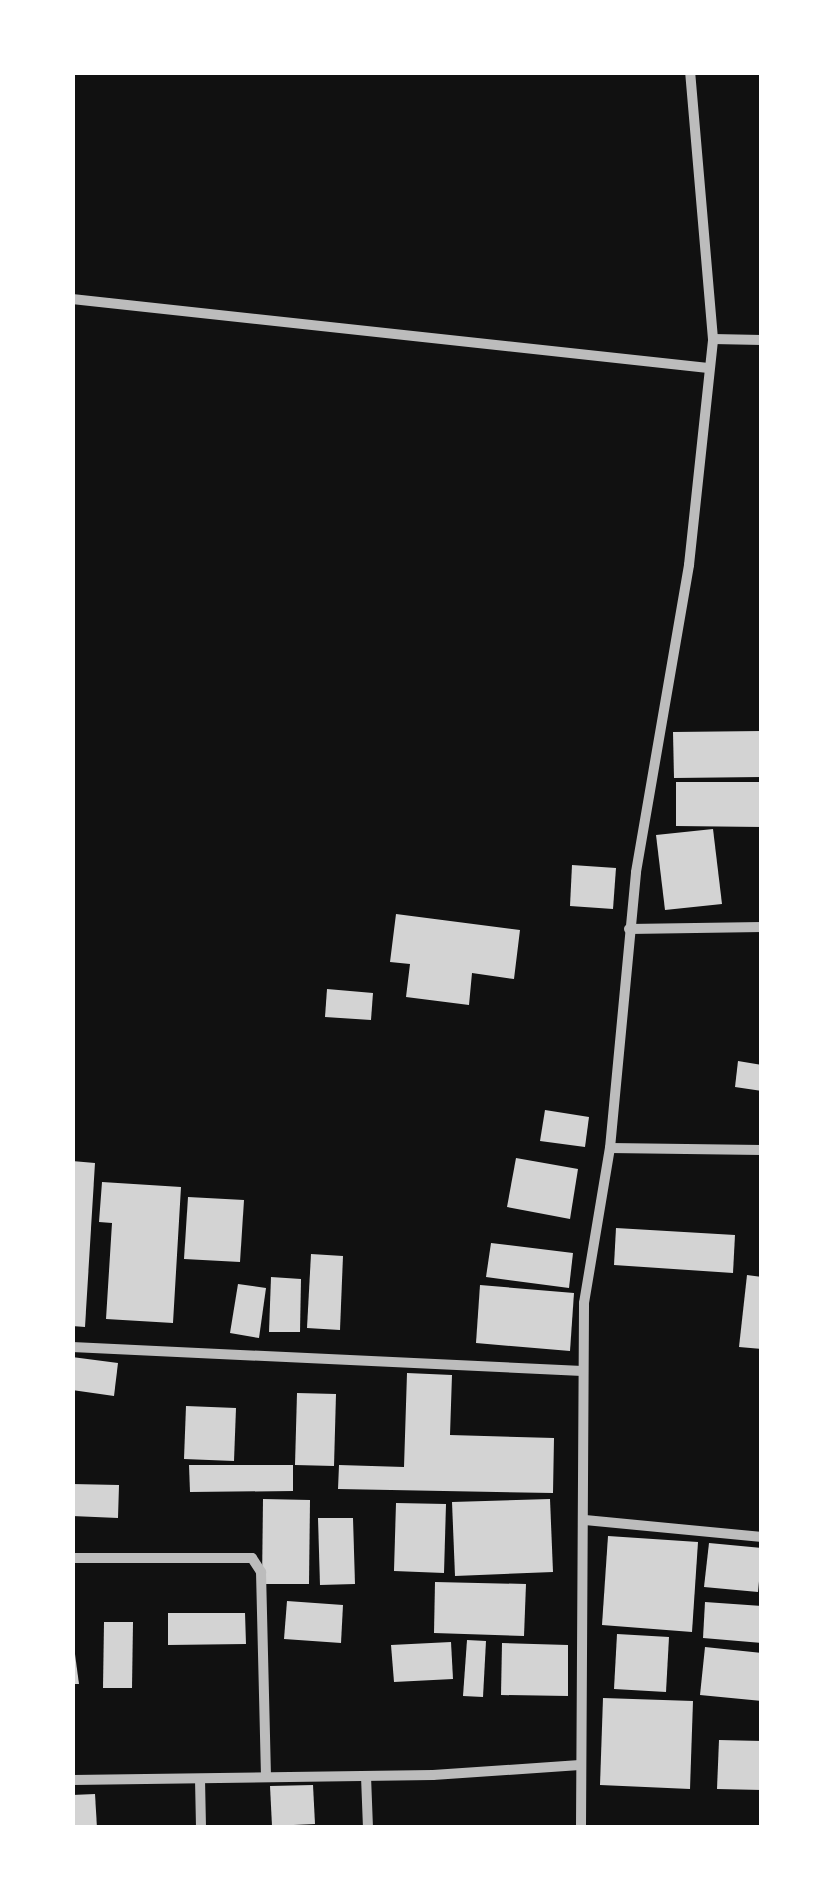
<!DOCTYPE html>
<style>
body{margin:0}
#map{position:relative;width:834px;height:1900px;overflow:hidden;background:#111;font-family:"Alegreya Sans",sans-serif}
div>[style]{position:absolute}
.building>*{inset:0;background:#d3d3d3}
.minor>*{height:10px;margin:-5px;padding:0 5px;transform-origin:5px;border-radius:5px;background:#bcbcbc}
span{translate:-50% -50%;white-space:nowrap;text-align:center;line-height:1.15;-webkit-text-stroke:8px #fff;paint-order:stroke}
.frame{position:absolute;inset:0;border:75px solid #fff;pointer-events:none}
</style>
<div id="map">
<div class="building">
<i style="clip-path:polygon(762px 731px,762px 777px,674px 778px,673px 732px)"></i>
<i style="clip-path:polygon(676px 782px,762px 782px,762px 827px,676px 826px)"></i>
<i style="clip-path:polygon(713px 829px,722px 904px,665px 910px,656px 835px)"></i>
<i style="clip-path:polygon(572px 865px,616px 868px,613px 909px,570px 906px)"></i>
<i style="clip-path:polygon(396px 914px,520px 930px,514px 979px,472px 973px,469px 1005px,406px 997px,410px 964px,390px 962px)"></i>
<i style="clip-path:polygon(327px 989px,373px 993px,371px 1020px,325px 1017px)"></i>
<i style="clip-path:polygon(738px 1061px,762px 1065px,762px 1091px,735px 1087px)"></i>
<i style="clip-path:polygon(545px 1110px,589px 1117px,585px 1147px,540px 1141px)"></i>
<i style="clip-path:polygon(516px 1158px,578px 1169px,570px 1219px,507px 1207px)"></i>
<i style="clip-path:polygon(72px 1161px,95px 1163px,85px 1327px,72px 1326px)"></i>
<i style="clip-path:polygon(102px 1182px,181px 1187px,173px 1323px,106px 1319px,112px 1223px,99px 1222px)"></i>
<i style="clip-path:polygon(188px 1197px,244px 1200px,240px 1262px,184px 1259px)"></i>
<i style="clip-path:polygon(616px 1228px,735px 1235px,733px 1273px,614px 1265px)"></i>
<i style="clip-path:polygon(491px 1243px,573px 1253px,569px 1288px,486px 1277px)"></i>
<i style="clip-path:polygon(311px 1254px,343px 1256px,340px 1330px,307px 1328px)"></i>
<i style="clip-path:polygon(747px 1275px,762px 1277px,762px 1349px,739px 1347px)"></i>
<i style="clip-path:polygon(271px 1277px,301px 1279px,300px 1332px,269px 1332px)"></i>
<i style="clip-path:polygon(238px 1284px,266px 1288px,259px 1338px,230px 1333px)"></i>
<i style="clip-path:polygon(480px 1285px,574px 1293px,570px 1351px,476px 1343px)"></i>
<i style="clip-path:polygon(72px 1357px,118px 1363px,114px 1396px,72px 1390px)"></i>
<i style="clip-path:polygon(407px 1373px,452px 1375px,450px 1435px,554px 1438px,553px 1493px,338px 1489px,339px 1465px,404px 1467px)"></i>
<i style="clip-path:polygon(297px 1393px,336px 1394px,334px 1466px,295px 1465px)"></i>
<i style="clip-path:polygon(186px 1406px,236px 1408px,234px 1461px,184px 1459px)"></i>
<i style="clip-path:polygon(189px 1465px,293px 1465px,293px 1491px,190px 1492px)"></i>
<i style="clip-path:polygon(72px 1484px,119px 1485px,118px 1518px,72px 1516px)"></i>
<i style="clip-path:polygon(263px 1499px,310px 1500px,309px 1584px,262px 1584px)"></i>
<i style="clip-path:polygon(550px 1499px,553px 1572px,455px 1576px,452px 1502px)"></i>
<i style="clip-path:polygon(396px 1503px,446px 1504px,444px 1573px,394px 1571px)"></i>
<i style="clip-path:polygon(318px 1518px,353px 1518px,355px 1584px,320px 1585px)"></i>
<i style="clip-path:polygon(608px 1536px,698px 1542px,692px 1632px,602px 1625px)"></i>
<i style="clip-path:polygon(709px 1543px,762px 1548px,758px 1592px,704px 1587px)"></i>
<i style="clip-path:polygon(435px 1582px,526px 1584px,524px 1636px,434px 1633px)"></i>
<i style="clip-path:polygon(287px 1601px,343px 1605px,341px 1643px,284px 1639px)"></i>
<i style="clip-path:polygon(705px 1602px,762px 1606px,762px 1643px,703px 1638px)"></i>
<i style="clip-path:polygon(168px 1613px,245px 1613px,246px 1644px,168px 1645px)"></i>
<i style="clip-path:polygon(104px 1622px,133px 1622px,132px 1688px,103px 1688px)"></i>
<i style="clip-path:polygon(72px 1632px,79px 1684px,72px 1684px)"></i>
<i style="clip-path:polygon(617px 1634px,669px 1637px,666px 1692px,614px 1689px)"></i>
<i style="clip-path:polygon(467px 1640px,486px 1641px,483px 1697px,463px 1696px)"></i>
<i style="clip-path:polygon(451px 1642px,453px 1679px,394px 1682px,391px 1645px)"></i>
<i style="clip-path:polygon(502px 1643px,568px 1645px,568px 1696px,501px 1695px)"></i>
<i style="clip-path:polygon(705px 1647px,762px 1653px,762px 1701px,700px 1695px)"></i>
<i style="clip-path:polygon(603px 1698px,693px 1701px,690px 1789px,600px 1785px)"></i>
<i style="clip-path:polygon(719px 1740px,762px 1741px,762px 1790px,717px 1789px)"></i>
<i style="clip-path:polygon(313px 1785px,315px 1824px,272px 1826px,270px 1786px)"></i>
<i style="clip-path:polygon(95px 1794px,97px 1828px,72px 1828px,72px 1795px)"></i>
</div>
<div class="minor">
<i style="left:72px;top:299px;width:640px;rotate:6.19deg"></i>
<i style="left:713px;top:339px;width:49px;rotate:1.2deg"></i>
<i style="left:629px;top:929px;width:133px;rotate:-0.9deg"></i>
<i style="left:610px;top:1148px;width:152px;rotate:0.8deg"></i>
<i style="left:72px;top:1347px;width:511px;rotate:2.69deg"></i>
<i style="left:585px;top:1520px;width:178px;rotate:5.5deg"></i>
<i style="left:72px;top:1558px;width:180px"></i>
<i style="left:252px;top:1558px;width:17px;rotate:57deg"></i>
<i style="left:261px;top:1572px;width:201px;rotate:88.6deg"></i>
<i style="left:366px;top:1776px;width:52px;rotate:87.8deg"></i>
<i style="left:200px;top:1779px;width:49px;rotate:88.8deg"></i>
<i style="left:72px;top:1780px;width:361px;rotate:-0.8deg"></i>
<i style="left:433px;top:1775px;width:147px;rotate:-3.9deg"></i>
<i style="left:581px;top:1828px;width:525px;rotate:-89.67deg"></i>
<i style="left:584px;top:1303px;width:157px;rotate:-80.5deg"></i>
<i style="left:610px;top:1148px;width:277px;rotate:-84.6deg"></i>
<i style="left:636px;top:872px;width:312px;rotate:-80.2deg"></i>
<i style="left:689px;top:565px;width:227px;rotate:-83.9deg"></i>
<i style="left:713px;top:339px;width:268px;rotate:-94.9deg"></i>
</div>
<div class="frame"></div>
</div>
